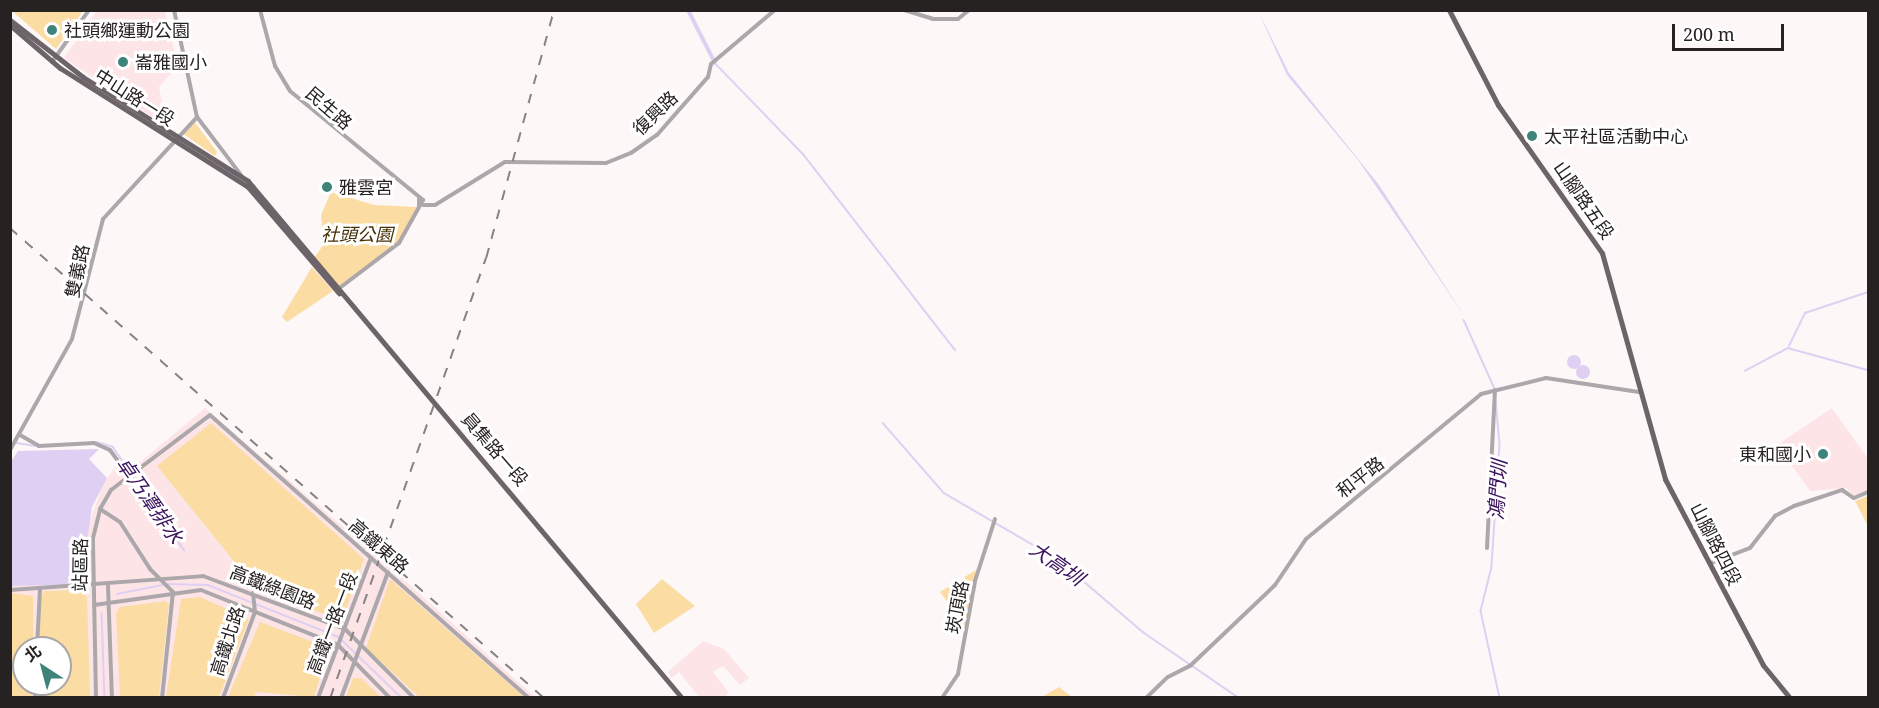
<!DOCTYPE html>
<meta charset="utf-8">
<style>
body{margin:0}
#map{position:relative;width:1879px;height:708px;overflow:hidden;background:#fdf7f7;font-family:"Noto Serif","Noto Sans TC",serif}
div>[style]{position:absolute}
.built>*{inset:0;background:#fde5e7}
.green>*{inset:0;background:#fbdca3}
.water>*{inset:0;background:#dfd0f3}
.round{border-radius:50%}
.stream>*{height:1.5px;margin:-0.75px;padding:0 0.75px;transform-origin:0.75px;border-radius:0.75px;background:#dfd0f3}
.canal>*{height:4px;margin:-2px;padding:0 2px;transform-origin:2px;border-radius:2px;background:#dfd0f3}
.minor>*{height:4px;margin:-2px;padding:0 2px;transform-origin:2px;border-radius:2px;background:#aca7aa}
.major>*{height:5px;margin:-2.5px;padding:0 2.5px;transform-origin:2.5px;border-radius:2.5px;background:#6c6469}
.rail>*{height:1.5px;margin-top:-0.75px;transform-origin:0;background:repeating-linear-gradient(90deg,#888282 0 10px,transparent 0 20px)}
.dots>*{width:16px;height:16px;translate:-50% -50%;box-sizing:border-box;border:3px solid #fff;border-radius:50%}
span{translate:-50% -50%;white-space:nowrap;text-align:center;line-height:1.15;-webkit-text-stroke:6px #fff;paint-order:stroke}
.poi-label{font-size:18px;color:#272222}
.left{translate:0 -50%;text-align:left}
.right{translate:-100% -50%;text-align:right}
.street-label{font-size:18px;color:#272222}
.park-label{font-size:18px;color:#453106;font-style:italic}
.water-label{font-size:20px;color:#3b125d;font-style:italic}
.frame{position:absolute;inset:0;border:12px solid #272222;pointer-events:none}
.north{position:absolute;left:12px;top:636px;width:60px;height:60px;box-sizing:border-box;background:#fff;border:2px solid #a9a7a7;border-radius:50%;rotate:324deg;font-size:16px;font-weight:700;line-height:24px;text-align:center;color:#272222}
.north::after{content:'';display:block;margin:auto;width:21px;height:27px;background:#3e847b;clip-path:polygon(50% 0,100% 100%,50% 72%,0 100%)}
.scale{position:absolute;left:1672px;top:24px;width:112px;height:27px;box-sizing:border-box;border:3px solid #272222;border-top:0;padding-left:8px;font-size:18px;line-height:21px;white-space:nowrap;color:#272222;-webkit-text-stroke:4px #fff;paint-order:stroke}
</style>
<div id="map">
<div class="built">
<i style="clip-path:polygon(97px 10px,165px 11px,178px 66px,159px 87px,164px 112px,155px 119px,64px 58px)"></i>
<i style="clip-path:polygon(evenodd,205px 408px,385px 563px,535px 697px,11px 697px,10px 582px,87px 578px,86px 530px,103px 485px,121px 458px,131px 470px,205px 408px,24px 648px,60px 648px,60px 684px,24px 684px,24px 648px)"></i>
<i style="clip-path:polygon(1832px 408px,1868px 459px,1868px 491px,1855px 497px,1846px 488px,1810px 491px,1777px 445px)"></i>
<i style="clip-path:polygon(703px 641px,724px 649px,749px 678px,740px 685px,723px 666px,713px 672px,729px 693px,724px 697px,699px 697px,679px 672px,672px 678px,668px 672px)"></i>
</div>
<div class="green">
<i style="clip-path:polygon(12px 11px,83px 11px,56px 49px)"></i>
<i style="clip-path:polygon(194px 121px,217px 152px,215px 156px,182px 133px)"></i>
<i style="clip-path:polygon(331px 192px,374px 205px,417px 207px,399px 243px,339px 288px,314px 258px,324px 244px,321px 215px)"></i>
<i style="clip-path:polygon(312px 267px,333px 291px,287px 322px,282px 317px)"></i>
<i style="clip-path:polygon(211px 423px,364px 559px,342px 620px,258px 591px,157px 466px)"></i>
<i style="clip-path:polygon(1868px 496px,1868px 526px,1855px 501px)"></i>
<i style="clip-path:polygon(976px 570px,972px 602px,965px 626px,940px 592px)"></i>
<i style="clip-path:polygon(390px 579px,524px 697px,419px 697px,366px 648px)"></i>
<i style="clip-path:polygon(662px 579px,695px 606px,654px 633px,636px 604px)"></i>
<i style="clip-path:polygon(81px 590px,87px 598px,90px 697px,38px 698px,38px 684px,60px 684px,60px 648px,39px 648px,41px 596px,45px 591px)"></i>
<i style="clip-path:polygon(11px 593px,33px 596px,33px 648px,24px 648px,24px 684px,32px 684px,32px 697px,11px 697px)"></i>
<i style="clip-path:polygon(200px 597px,249px 619px,219px 697px,166px 697px,181px 599px)"></i>
<i style="clip-path:polygon(165px 601px,169px 604px,159px 697px,120px 697px,116px 613px,120px 607px)"></i>
<i style="clip-path:polygon(260px 622px,329px 648px,314px 697px,256px 692px,254px 697px,228px 697px)"></i>
<i style="clip-path:polygon(353px 678px,361px 678px,381px 697px,346px 697px)"></i>
<i style="clip-path:polygon(1059px 687px,1072px 697px,1042px 697px)"></i>
</div>
<div class="water">
<i style="clip-path:polygon(1258px 11px,1289px 73px,1379px 185px,1466px 318px,1358px 160px,1287px 75px)"></i>
<i class="round" style="left:1567px;top:355px;width:14px;height:14px"></i>
<i class="round" style="left:1576px;top:365px;width:14px;height:14px"></i>
<i style="clip-path:polygon(99px 449px,89px 459px,107px 478px,92px 507px,86px 548px,89px 584px,11px 586px,10px 463px,18px 451px)"></i>
</div>
<div class="stream">
<i style="left:715px;top:63px;width:128px;rotate:45.9deg"></i>
<i style="left:804px;top:155px;width:247px;rotate:52.2deg"></i>
<i style="left:1464px;top:320px;width:76px;rotate:65.8deg"></i>
<i style="left:1789px;top:346px;width:37px;rotate:-64deg"></i>
<i style="left:1805px;top:313px;width:66px;rotate:-18.4deg"></i>
<i style="left:1745px;top:371px;width:49px;rotate:-28.1deg"></i>
<i style="left:1788px;top:348px;width:83px;rotate:15.4deg"></i>
<i style="left:1496px;top:400px;width:45px;rotate:84.9deg"></i>
<i style="left:1500px;top:445px;width:122px;rotate:93.8deg"></i>
<i style="left:1492px;top:567px;width:45px;rotate:104deg"></i>
<i style="left:1481px;top:611px;width:89px;rotate:77.7deg"></i>
<i style="left:883px;top:423px;width:93px;rotate:48.9deg"></i>
<i style="left:944px;top:493px;width:133px;rotate:30.2deg"></i>
<i style="left:1059px;top:560px;width:111px;rotate:40.6deg"></i>
<i style="left:1143px;top:632px;width:116px;rotate:34.5deg"></i>
<i style="left:97px;top:442px;width:17px;rotate:17deg"></i>
<i style="left:113px;top:447px;width:126px;rotate:55.3deg"></i>
<i style="left:17px;top:443px;width:18px;rotate:9deg"></i>
<i style="left:168px;top:584px;width:40px;rotate:1.4deg"></i>
<i style="left:208px;top:585px;width:141px;rotate:21.7deg"></i>
<i style="left:117px;top:594px;width:47px;rotate:-11.1deg"></i>
<i style="left:102px;top:613px;width:85px;rotate:88deg"></i>
<i style="left:342px;top:640px;width:83px;rotate:44deg"></i>
</div>
<div class="canal">
<i style="left:688px;top:10px;width:59px;rotate:63deg"></i>
</div>
<div class="minor">
<i style="left:174px;top:10px;width:109px;rotate:77.9deg"></i>
<i style="left:197px;top:117px;width:73px;rotate:52.8deg"></i>
<i style="left:260px;top:10px;width:58px;rotate:75deg"></i>
<i style="left:275px;top:66px;width:29px;rotate:59deg"></i>
<i style="left:290px;top:91px;width:172px;rotate:39.3deg"></i>
<i style="left:423px;top:200px;width:8px;rotate:120deg"></i>
<i style="left:419px;top:207px;width:8px;rotate:-90deg"></i>
<i style="left:904px;top:10px;width:30px;rotate:17deg"></i>
<i style="left:933px;top:19px;width:25px"></i>
<i style="left:958px;top:19px;width:14px;rotate:-39deg"></i>
<i style="left:52px;top:62px;width:64px;rotate:-54.6deg"></i>
<i style="left:423px;top:205px;width:12px"></i>
<i style="left:435px;top:205px;width:82px;rotate:-31.6deg"></i>
<i style="left:505px;top:162px;width:101px;rotate:0.6deg"></i>
<i style="left:606px;top:163px;width:27px;rotate:-22deg"></i>
<i style="left:631px;top:153px;width:32px;rotate:-35deg"></i>
<i style="left:657px;top:135px;width:77px;rotate:-48.7deg"></i>
<i style="left:708px;top:77px;width:13px;rotate:-77deg"></i>
<i style="left:711px;top:64px;width:84px;rotate:-40.2deg"></i>
<i style="left:337px;top:290px;width:78px;rotate:-37.2deg"></i>
<i style="left:399px;top:243px;width:41px;rotate:-60.9deg"></i>
<i style="left:20px;top:435px;width:22px;rotate:30deg"></i>
<i style="left:39px;top:446px;width:55px;rotate:-3.1deg"></i>
<i style="left:94px;top:443px;width:17px;rotate:24deg"></i>
<i style="left:110px;top:450px;width:32px;rotate:54deg"></i>
<i style="left:10px;top:450px;width:127px;rotate:-60.8deg"></i>
<i style="left:72px;top:339px;width:124px;rotate:-75.5deg"></i>
<i style="left:103px;top:219px;width:139px;rotate:-47.3deg"></i>
<i style="left:100px;top:509px;width:24px;rotate:33deg"></i>
<i style="left:120px;top:522px;width:56px;rotate:57.4deg"></i>
<i style="left:150px;top:569px;width:33px;rotate:45deg"></i>
<i style="left:173px;top:592px;width:107px;rotate:95.9deg"></i>
<i style="left:1487px;top:548px;width:158px;rotate:-87.1deg"></i>
<i style="left:1711px;top:563px;width:42px;rotate:-21deg"></i>
<i style="left:1750px;top:548px;width:41px;rotate:-52deg"></i>
<i style="left:1775px;top:516px;width:21px;rotate:-28deg"></i>
<i style="left:1794px;top:506px;width:51px;rotate:-18.4deg"></i>
<i style="left:1842px;top:490px;width:14px;rotate:34deg"></i>
<i style="left:1854px;top:498px;width:15px;rotate:-23deg"></i>
<i style="left:108px;top:586px;width:112px;rotate:88deg"></i>
<i style="left:10px;top:590px;width:194px;rotate:-4.1deg"></i>
<i style="left:203px;top:576px;width:152px;rotate:20.5deg"></i>
<i style="left:345px;top:629px;width:98px;rotate:45deg"></i>
<i style="left:94px;top:605px;width:108px;rotate:-8deg"></i>
<i style="left:201px;top:590px;width:148px;rotate:21.9deg"></i>
<i style="left:338px;top:645px;width:74px;rotate:45.5deg"></i>
<i style="left:37px;top:648px;width:59px;rotate:-87.1deg"></i>
<i style="left:35px;top:698px;width:14px;rotate:-90deg"></i>
<i style="left:96px;top:698px;width:160px;rotate:-91.1deg"></i>
<i style="left:93px;top:538px;width:30px;rotate:-76deg"></i>
<i style="left:100px;top:509px;width:22px;rotate:-60deg"></i>
<i style="left:111px;top:490px;width:124px;rotate:-37.1deg"></i>
<i style="left:210px;top:415px;width:426px;rotate:41.6deg"></i>
<i style="left:223px;top:698px;width:92px;rotate:-69.6deg"></i>
<i style="left:255px;top:612px;width:19px;rotate:-96deg"></i>
<i style="left:318px;top:698px;width:150px;rotate:-69.3deg"></i>
<i style="left:341px;top:698px;width:134px;rotate:-69.5deg"></i>
<i style="left:942px;top:698px;width:29px;rotate:-56deg"></i>
<i style="left:958px;top:674px;width:95px;rotate:-79.6deg"></i>
<i style="left:975px;top:581px;width:65px;rotate:-72.1deg"></i>
<i style="left:1146px;top:698px;width:30px;rotate:-44deg"></i>
<i style="left:1168px;top:677px;width:25px;rotate:-27deg"></i>
<i style="left:1190px;top:666px;width:117px;rotate:-43.6deg"></i>
<i style="left:1275px;top:585px;width:55px;rotate:-56deg"></i>
<i style="left:1306px;top:539px;width:227px;rotate:-39.6deg"></i>
<i style="left:1481px;top:394px;width:67px;rotate:-13.8deg"></i>
<i style="left:1546px;top:378px;width:94px;rotate:8.6deg"></i>
</div>
<div class="major">
<i style="left:1449px;top:10px;width:107px;rotate:62.7deg"></i>
<i style="left:1498px;top:105px;width:181px;rotate:54.9deg"></i>
<i style="left:1602px;top:253px;width:235px;rotate:74.4deg"></i>
<i style="left:1665px;top:479px;width:210px;rotate:62.2deg"></i>
<i style="left:1763px;top:665px;width:43px;rotate:50.7deg"></i>
<i style="left:10px;top:20px;width:93px;rotate:38deg"></i>
<i style="left:83px;top:77px;width:195px;rotate:32.2deg"></i>
<i style="left:248px;top:181px;width:675px;rotate:49.99deg"></i>
<i style="left:10px;top:25px;width:66px;rotate:40.7deg"></i>
<i style="left:60px;top:68px;width:222px;rotate:32.3deg"></i>
<i style="left:248px;top:187px;width:140px;rotate:49.4deg"></i>
</div>
<div class="rail">
<i style="left:10px;top:228px;width:711px;rotate:41.35deg"></i>
<i style="left:330px;top:698px;width:467px;rotate:-70.5deg"></i>
<i style="left:486px;top:258px;width:257px;rotate:-74.7deg"></i>
</div>
<div class="dots">
<i style="left:52px;top:30px;background:#3e847b"></i>
<i style="left:123px;top:62px;background:#3e847b"></i>
<i style="left:1532px;top:136px;background:#3e847b"></i>
<i style="left:327px;top:187px;background:#3e847b"></i>
<i style="left:1823px;top:454px;background:#3e847b"></i>
</div>
<div class="poi-label">
<span class="left" style="left:64px;top:30px">社頭鄉運動公園</span>
<span class="left" style="left:135px;top:62px">崙雅國小</span>
<span class="left" style="left:1544px;top:136px">太平社區活動中心</span>
<span class="left" style="left:339px;top:187px">雅雲宮</span>
<span class="right" style="left:1811px;top:454px">東和國小</span>
</div>
<div class="street-label">
<span style="left:135px;top:97px;rotate:32deg">中山路一段</span>
<span style="left:329px;top:108px;rotate:41deg">民生路</span>
<span style="left:655px;top:113px;rotate:-44deg">復興路</span>
<span style="left:1584px;top:200px;rotate:55deg">山腳路五段</span>
<span style="left:77px;top:271px;rotate:-78deg">雙義路</span>
<span style="left:495px;top:449px;rotate:49deg">員集路一段</span>
<span style="left:1360px;top:477px;rotate:-38deg">和平路</span>
<span style="left:1716px;top:544px;rotate:63deg">山腳路四段</span>
<span style="left:379px;top:546px;rotate:41deg">高鐵東路</span>
<span style="left:80px;top:565px;rotate:-89deg">站區路</span>
<span style="left:273px;top:587px;rotate:21deg">高鐵綠園路</span>
<span style="left:957px;top:607px;rotate:-79deg">崁頂路</span>
<span style="left:332px;top:623px;rotate:-69deg">高鐵一路一段</span>
<span style="left:227px;top:641px;rotate:-72deg">高鐵北路</span>
</div>
<div class="park-label">
<span style="left:357px;top:234px">社頭公園</span>
</div>
<div class="water-label">
<span style="left:1497px;top:490px;rotate:-86deg">鴻門圳</span>
<span style="left:150px;top:500px;rotate:55deg">卓乃潭排水</span>
<span style="left:1057px;top:563px;rotate:35deg">大高圳</span>
</div>
<div class="frame"></div>
<div class="north">北</div>
<div class="scale">200 m</div>
</div>
